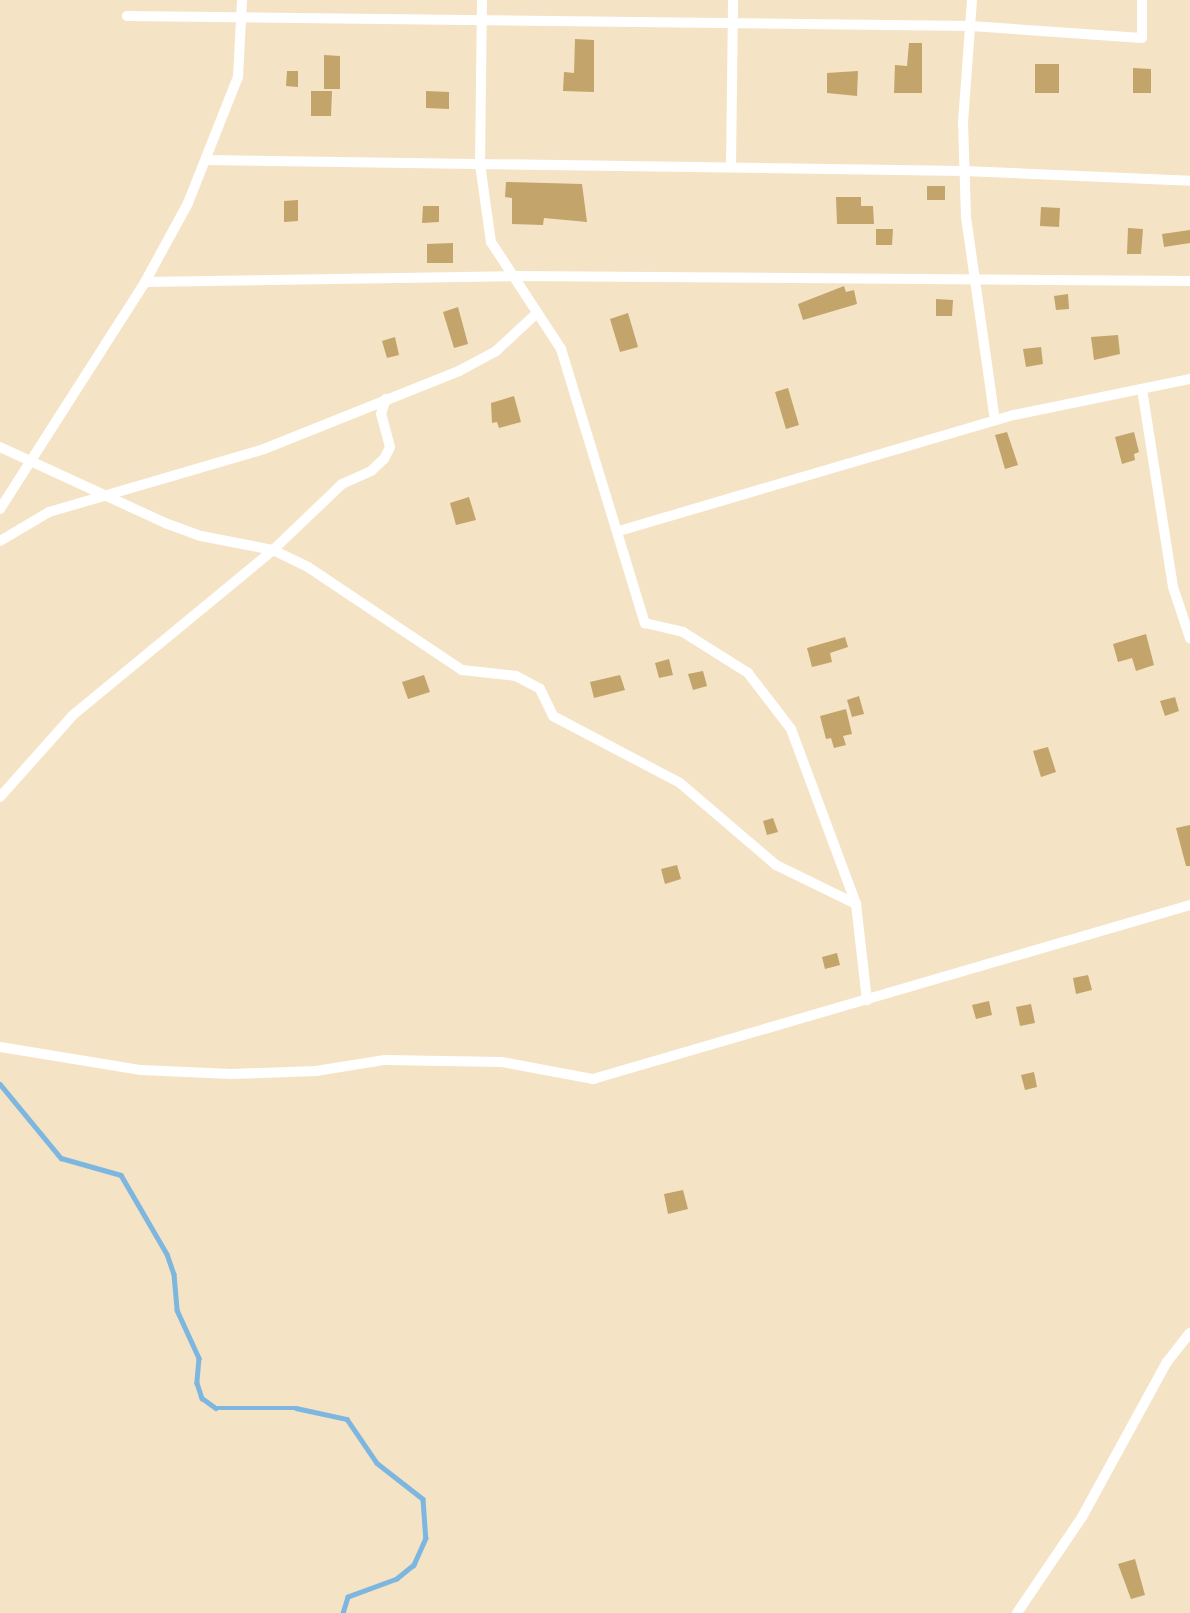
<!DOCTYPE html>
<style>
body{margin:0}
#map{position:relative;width:1190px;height:1613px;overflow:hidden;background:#f5e3c5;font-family:"DM Sans",sans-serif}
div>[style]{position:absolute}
.stream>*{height:4.5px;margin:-2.25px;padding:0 2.25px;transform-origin:2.25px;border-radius:2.25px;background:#7db6df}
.building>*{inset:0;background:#c3a46a}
.street>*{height:10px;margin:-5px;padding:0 5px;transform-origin:5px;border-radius:5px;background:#fff}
span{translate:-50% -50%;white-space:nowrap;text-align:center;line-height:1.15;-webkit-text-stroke:5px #fff;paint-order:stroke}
</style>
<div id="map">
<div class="stream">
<i style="left:0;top:1084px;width:96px;rotate:50.5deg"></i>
<i style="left:61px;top:1158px;width:62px;rotate:15.8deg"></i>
<i style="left:121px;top:1175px;width:91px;rotate:59.8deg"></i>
<i style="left:167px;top:1254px;width:21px;rotate:71deg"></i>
<i style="left:174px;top:1274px;width:36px;rotate:85deg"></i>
<i style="left:177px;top:1310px;width:53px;rotate:65.4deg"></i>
<i style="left:199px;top:1358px;width:25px;rotate:95deg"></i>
<i style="left:197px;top:1383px;width:16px;rotate:72deg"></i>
<i style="left:202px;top:1398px;width:17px;rotate:36deg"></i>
<i style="left:216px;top:1408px;width:80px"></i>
<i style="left:296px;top:1408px;width:52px;rotate:12.2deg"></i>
<i style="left:347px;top:1419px;width:53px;rotate:55.7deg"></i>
<i style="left:377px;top:1463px;width:58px;rotate:38deg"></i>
<i style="left:423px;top:1499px;width:39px;rotate:86deg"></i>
<i style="left:426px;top:1538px;width:30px;rotate:114deg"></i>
<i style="left:414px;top:1565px;width:22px;rotate:141deg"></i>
<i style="left:397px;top:1579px;width:52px;rotate:159.8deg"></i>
<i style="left:348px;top:1597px;width:17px;rotate:107deg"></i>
</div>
<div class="building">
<i style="clip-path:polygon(575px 39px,594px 40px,594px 92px,563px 91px,564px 72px,574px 73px)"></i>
<i style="clip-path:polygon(909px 43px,922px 43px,922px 93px,894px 93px,895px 65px,907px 66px)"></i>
<i style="clip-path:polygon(324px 55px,340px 56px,340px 89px,324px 89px)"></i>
<i style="clip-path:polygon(1035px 64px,1059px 64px,1059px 93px,1035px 93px)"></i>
<i style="clip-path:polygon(1133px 68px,1151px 69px,1151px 93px,1133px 93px)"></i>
<i style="clip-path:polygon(287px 71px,298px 71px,298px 87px,286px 86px)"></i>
<i style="clip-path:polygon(858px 71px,857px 96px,827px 93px,827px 73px)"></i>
<i style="clip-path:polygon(311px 91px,332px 91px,331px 116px,311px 116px)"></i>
<i style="clip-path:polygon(426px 91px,449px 92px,449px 109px,426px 108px)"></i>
<i style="clip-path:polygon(506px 182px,582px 184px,587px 222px,544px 218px,543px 225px,512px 224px,512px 198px,505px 197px)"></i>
<i style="clip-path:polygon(927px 186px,945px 186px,945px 200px,927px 200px)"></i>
<i style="clip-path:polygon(836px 197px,861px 197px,861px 206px,873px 206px,874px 224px,837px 224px)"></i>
<i style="clip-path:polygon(298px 200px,298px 221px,284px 222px,284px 201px)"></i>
<i style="clip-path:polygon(423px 206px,439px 206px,439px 222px,422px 223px)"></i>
<i style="clip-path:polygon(1041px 207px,1060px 208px,1059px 227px,1040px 226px)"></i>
<i style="clip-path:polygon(1128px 228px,1143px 229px,1141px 254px,1127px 254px)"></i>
<i style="clip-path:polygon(876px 229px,893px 229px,892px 245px,876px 245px)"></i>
<i style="clip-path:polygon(1190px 230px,1190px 243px,1164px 247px,1162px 234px)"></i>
<i style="clip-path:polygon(453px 243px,453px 263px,427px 263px,427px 244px)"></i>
<i style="clip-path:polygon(844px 286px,846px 292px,854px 290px,857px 304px,803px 320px,798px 304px)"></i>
<i style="clip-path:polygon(1068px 294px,1069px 309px,1056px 310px,1054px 296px)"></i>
<i style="clip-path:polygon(936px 299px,953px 300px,952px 316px,936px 316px)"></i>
<i style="clip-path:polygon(458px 307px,468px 344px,454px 348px,443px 312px)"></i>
<i style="clip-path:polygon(628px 313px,638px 347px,620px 352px,610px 319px)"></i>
<i style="clip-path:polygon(1118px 335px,1120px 354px,1094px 360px,1091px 337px)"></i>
<i style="clip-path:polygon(395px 337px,399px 355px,387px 358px,382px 341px)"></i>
<i style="clip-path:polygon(1041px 347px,1043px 364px,1026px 367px,1023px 349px)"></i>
<i style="clip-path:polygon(788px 388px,799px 425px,786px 429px,775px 392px)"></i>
<i style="clip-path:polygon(514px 396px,521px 422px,499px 428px,497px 422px,492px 423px,491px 403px)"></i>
<i style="clip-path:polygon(1007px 432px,1018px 465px,1005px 469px,995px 435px)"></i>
<i style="clip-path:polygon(1134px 432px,1139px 452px,1134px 454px,1135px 460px,1122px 464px,1115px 437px)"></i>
<i style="clip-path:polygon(469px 497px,476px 520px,456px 525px,450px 503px)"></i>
<i style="clip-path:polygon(1146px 634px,1154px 665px,1136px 671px,1132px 658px,1118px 662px,1113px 644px)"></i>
<i style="clip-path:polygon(845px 637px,848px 647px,830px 653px,832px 662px,812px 667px,807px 648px)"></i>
<i style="clip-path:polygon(669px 659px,673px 675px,659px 678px,655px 663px)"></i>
<i style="clip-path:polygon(703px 671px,707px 686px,693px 690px,688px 674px)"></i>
<i style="clip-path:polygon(424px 675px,430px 692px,408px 699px,402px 682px)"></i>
<i style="clip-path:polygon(620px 675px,625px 690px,594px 698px,590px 682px)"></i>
<i style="clip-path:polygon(859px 696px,864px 714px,852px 717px,847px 700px)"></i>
<i style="clip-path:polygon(1175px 697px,1179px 711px,1165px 716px,1160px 701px)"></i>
<i style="clip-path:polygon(846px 709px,852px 734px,843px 736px,846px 745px,834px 748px,831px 738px,826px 739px,820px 716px)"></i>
<i style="clip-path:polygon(1048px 747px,1056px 772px,1041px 777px,1033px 751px)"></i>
<i style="clip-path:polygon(773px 818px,778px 832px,767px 835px,763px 821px)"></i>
<i style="clip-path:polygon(1190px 825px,1190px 866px,1186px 866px,1176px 828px)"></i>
<i style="clip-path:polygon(677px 865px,681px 879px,665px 884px,661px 869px)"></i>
<i style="clip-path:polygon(837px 953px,840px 965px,825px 969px,822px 957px)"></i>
<i style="clip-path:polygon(1088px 975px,1092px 990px,1076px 994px,1073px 978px)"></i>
<i style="clip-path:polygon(989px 1001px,992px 1015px,976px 1019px,972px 1005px)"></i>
<i style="clip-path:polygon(1031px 1004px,1035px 1023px,1020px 1026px,1016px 1007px)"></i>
<i style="clip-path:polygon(1034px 1072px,1037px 1087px,1025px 1090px,1021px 1075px)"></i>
<i style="clip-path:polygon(683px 1190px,688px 1209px,668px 1214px,664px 1194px)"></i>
<i style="clip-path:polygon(1135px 1559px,1145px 1595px,1131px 1599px,1118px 1564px)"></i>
</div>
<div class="street">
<i style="left:482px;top:0;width:164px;rotate:90.7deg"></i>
<i style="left:480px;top:164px;width:79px;rotate:82deg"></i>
<i style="left:491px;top:242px;width:128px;rotate:56.8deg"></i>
<i style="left:561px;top:349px;width:287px;rotate:73deg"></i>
<i style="left:645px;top:623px;width:39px;rotate:13deg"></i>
<i style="left:683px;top:632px;width:77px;rotate:32.2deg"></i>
<i style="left:748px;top:673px;width:71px;rotate:52.5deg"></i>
<i style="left:791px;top:729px;width:187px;rotate:69.6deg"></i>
<i style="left:856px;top:904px;width:97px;rotate:83.5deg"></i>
<i style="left:972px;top:0;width:122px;rotate:94.2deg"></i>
<i style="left:963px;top:122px;width:95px;rotate:88.2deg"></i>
<i style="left:966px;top:217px;width:205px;rotate:81.9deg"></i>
<i style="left:127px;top:16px;width:844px;rotate:0.68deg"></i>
<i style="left:971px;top:26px;width:171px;rotate:4deg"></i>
<i style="left:1142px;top:38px;width:38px;rotate:-90deg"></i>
<i style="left:206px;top:160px;width:758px;rotate:0.83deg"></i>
<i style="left:964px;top:171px;width:226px;rotate:2.5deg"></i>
<i style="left:731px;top:167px;width:167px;rotate:-89.3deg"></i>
<i style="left:145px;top:282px;width:369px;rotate:-0.9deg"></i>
<i style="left:514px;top:276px;width:676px;rotate:0.42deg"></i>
<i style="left:1142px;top:389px;width:200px;rotate:81.1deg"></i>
<i style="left:1173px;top:587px;width:54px;rotate:71.6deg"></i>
<i style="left:0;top:447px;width:182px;rotate:24.7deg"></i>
<i style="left:165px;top:523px;width:38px;rotate:20deg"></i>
<i style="left:201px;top:536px;width:73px;rotate:11deg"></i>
<i style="left:273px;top:550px;width:39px;rotate:26deg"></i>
<i style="left:308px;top:567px;width:185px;rotate:33.8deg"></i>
<i style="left:462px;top:670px;width:54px;rotate:6.3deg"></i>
<i style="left:516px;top:676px;width:27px;rotate:28deg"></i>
<i style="left:540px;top:689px;width:30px;rotate:64deg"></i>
<i style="left:553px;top:716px;width:144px;rotate:27.8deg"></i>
<i style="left:680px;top:783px;width:126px;rotate:40.5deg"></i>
<i style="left:776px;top:865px;width:89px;rotate:26deg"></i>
<i style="left:0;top:509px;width:269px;rotate:-57.4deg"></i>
<i style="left:145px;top:282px;width:90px;rotate:-61.4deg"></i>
<i style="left:188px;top:203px;width:136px;rotate:-68.4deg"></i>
<i style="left:238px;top:77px;width:77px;rotate:-87deg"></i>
<i style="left:619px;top:531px;width:412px;rotate:-16.4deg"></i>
<i style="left:1014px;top:415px;width:180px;rotate:-11.6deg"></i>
<i style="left:0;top:541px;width:57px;rotate:-30.6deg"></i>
<i style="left:49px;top:512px;width:224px;rotate:-16.3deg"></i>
<i style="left:264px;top:449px;width:210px;rotate:-21.8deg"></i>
<i style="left:459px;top:371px;width:42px;rotate:-28.4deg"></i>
<i style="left:496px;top:351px;width:56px;rotate:-42.8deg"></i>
<i style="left:0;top:797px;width:110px;rotate:-48.3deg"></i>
<i style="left:73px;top:715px;width:259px;rotate:-39.5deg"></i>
<i style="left:273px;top:550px;width:95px;rotate:-43.7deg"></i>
<i style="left:342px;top:484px;width:32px;rotate:-24deg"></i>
<i style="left:371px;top:471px;width:18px;rotate:-43deg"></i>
<i style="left:384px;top:459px;width:13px;rotate:-63deg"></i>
<i style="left:390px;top:447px;width:34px;rotate:-105deg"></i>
<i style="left:381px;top:414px;width:16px;rotate:-72deg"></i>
<i style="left:0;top:1047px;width:143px;rotate:9.3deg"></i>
<i style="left:141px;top:1070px;width:90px;rotate:2.5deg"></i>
<i style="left:231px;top:1074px;width:85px;rotate:-2deg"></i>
<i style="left:316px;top:1071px;width:70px;rotate:-9.1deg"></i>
<i style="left:385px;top:1060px;width:117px;rotate:1deg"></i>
<i style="left:502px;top:1062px;width:93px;rotate:10.6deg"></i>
<i style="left:593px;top:1079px;width:622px;rotate:-16.25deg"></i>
<i style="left:1017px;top:1613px;width:116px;rotate:-55.9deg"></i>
<i style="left:1082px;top:1517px;width:177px;rotate:-61.3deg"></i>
<i style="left:1167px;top:1362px;width:37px;rotate:-52deg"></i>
</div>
</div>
